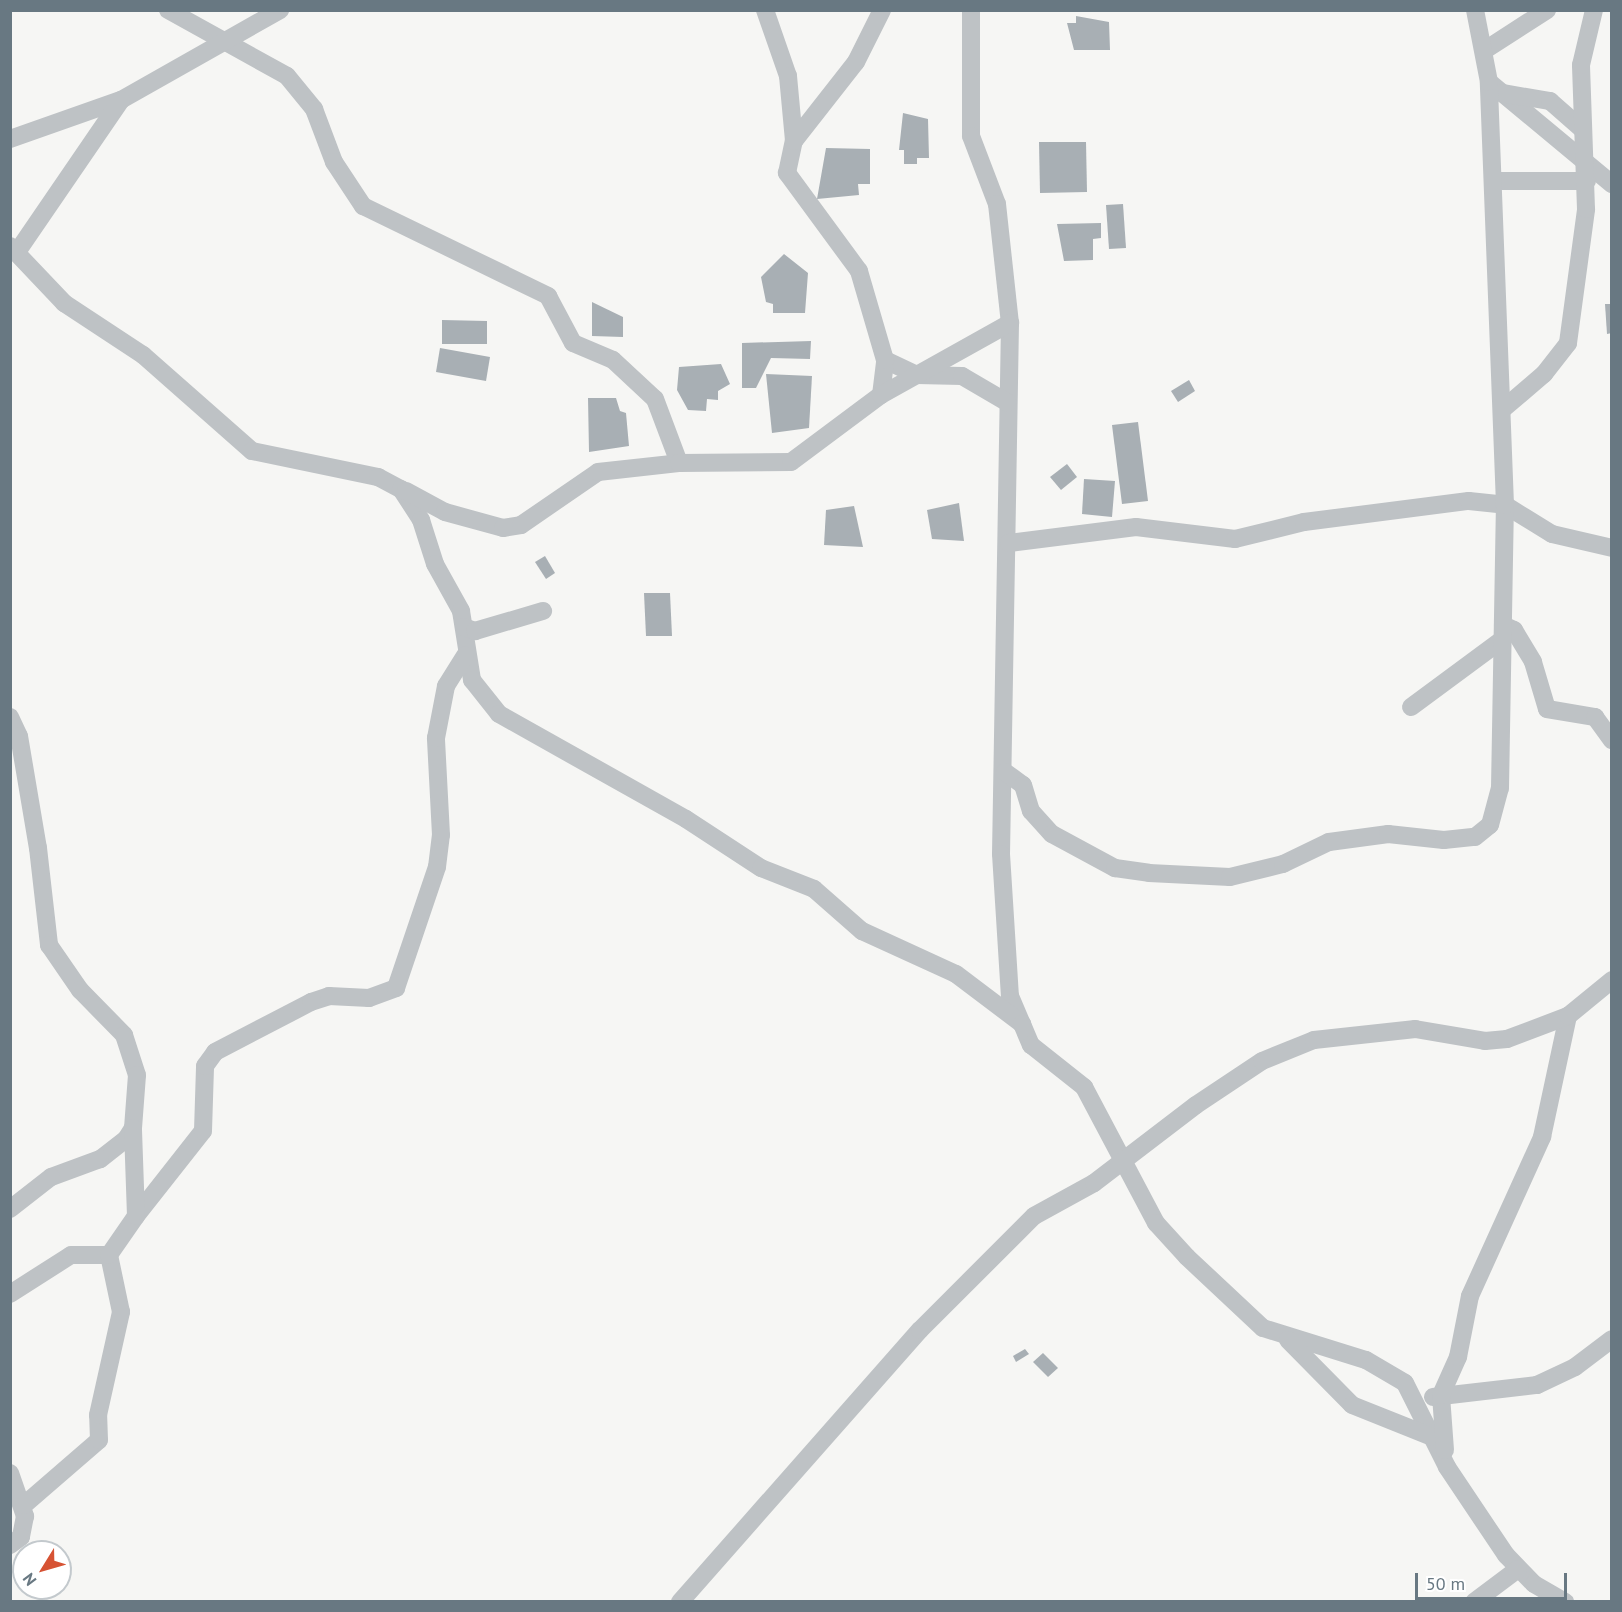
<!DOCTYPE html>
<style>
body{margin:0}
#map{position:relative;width:1622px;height:1612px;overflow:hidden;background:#f6f6f4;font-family:"PT Sans",sans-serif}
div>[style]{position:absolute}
.building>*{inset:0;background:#a8afb4}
.minor>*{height:18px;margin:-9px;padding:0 9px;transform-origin:9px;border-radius:9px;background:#bec2c5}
span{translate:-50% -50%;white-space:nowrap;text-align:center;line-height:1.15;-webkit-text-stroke:6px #fff;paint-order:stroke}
.frame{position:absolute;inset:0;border:12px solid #687882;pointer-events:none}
.north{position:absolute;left:12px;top:1540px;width:60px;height:60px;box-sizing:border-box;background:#fff;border:2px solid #c3c9cd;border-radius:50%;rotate:233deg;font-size:16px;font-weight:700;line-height:24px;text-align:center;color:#687882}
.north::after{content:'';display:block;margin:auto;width:21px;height:27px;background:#d65334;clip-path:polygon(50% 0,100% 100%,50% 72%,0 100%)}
.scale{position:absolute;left:1415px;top:1573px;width:152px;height:27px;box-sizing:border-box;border:3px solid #687882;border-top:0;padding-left:8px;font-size:18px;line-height:21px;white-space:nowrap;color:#687882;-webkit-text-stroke:4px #fff;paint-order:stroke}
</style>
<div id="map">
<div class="building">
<i style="clip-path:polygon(1076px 16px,1109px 22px,1110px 50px,1074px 50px,1067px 23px,1076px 23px)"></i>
<i style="clip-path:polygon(903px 113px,928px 119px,929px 158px,917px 158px,917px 164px,904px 164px,904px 150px,899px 150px)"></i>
<i style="clip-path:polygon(1039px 142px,1086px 142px,1087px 192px,1040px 193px)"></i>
<i style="clip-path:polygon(826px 148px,870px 149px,870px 184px,858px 184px,859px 195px,817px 199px)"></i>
<i style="clip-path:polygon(1123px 204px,1126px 248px,1109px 249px,1106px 205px)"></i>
<i style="clip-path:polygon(1101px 223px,1101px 238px,1093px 239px,1093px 260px,1064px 261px,1057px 224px)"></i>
<i style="clip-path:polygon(784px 254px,808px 273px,805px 313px,773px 313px,773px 304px,766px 302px,761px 277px)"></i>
<i style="clip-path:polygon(592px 302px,623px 317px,623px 337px,592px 336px)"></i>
<i style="clip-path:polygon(1605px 304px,1612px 304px,1612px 333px,1607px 334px)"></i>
<i style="clip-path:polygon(442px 320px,487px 321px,487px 344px,442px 344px)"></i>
<i style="clip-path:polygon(811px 341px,810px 359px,771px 358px,756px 388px,742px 388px,742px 343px)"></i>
<i style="clip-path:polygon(440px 348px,490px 357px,486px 381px,436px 372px)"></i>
<i style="clip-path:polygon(721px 364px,730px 384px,718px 391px,718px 400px,707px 399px,706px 411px,688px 410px,677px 390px,679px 367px)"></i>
<i style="clip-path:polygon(766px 374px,812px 376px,809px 428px,772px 433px)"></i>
<i style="clip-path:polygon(1189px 380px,1195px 391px,1178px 402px,1171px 391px)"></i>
<i style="clip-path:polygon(588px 398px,616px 398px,620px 411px,626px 413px,629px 446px,589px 452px)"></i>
<i style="clip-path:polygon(1138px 422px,1148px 501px,1122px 504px,1112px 425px)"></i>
<i style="clip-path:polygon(1067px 464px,1077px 477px,1061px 490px,1050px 477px)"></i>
<i style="clip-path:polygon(1084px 479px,1115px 481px,1112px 517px,1082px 514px)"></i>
<i style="clip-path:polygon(959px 503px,964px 541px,932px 539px,927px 510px)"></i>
<i style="clip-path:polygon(854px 506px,863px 547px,824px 545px,826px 510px)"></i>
<i style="clip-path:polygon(545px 556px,555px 573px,546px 579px,535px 562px)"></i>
<i style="clip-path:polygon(644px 593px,670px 593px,672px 636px,646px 636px)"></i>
<i style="clip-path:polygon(1025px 1349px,1029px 1354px,1016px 1362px,1013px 1356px)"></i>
<i style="clip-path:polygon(1043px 1353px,1058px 1368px,1048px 1377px,1033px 1362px)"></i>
</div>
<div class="minor">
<i style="left:168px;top:10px;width:136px;rotate:29deg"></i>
<i style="left:287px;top:76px;width:43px;rotate:50.7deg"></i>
<i style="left:314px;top:109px;width:57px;rotate:69.3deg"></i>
<i style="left:334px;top:162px;width:53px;rotate:56.6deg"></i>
<i style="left:363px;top:206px;width:206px;rotate:25.9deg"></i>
<i style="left:548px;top:296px;width:53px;rotate:62deg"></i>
<i style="left:573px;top:343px;width:43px;rotate:23deg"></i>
<i style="left:613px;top:360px;width:57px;rotate:42.9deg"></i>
<i style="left:655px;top:399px;width:68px;rotate:69.4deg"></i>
<i style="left:765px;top:10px;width:70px;rotate:70.8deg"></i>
<i style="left:788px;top:76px;width:65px;rotate:84.7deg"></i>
<i style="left:971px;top:10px;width:126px;rotate:90deg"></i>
<i style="left:971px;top:136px;width:73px;rotate:69.1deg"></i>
<i style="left:997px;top:204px;width:120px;rotate:83.8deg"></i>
<i style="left:1010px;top:323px;width:531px;rotate:90.97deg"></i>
<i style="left:1001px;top:854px;width:142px;rotate:86.4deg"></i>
<i style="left:1010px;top:996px;width:30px;rotate:67deg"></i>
<i style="left:1485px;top:50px;width:74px;rotate:-32.8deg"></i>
<i style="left:1489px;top:82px;width:160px;rotate:39.7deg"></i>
<i style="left:1502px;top:93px;width:49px;rotate:9.5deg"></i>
<i style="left:1550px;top:101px;width:44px;rotate:41.3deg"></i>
<i style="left:10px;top:139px;width:118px;rotate:-19.4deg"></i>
<i style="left:121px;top:100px;width:183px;rotate:-29.5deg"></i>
<i style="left:1493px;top:181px;width:94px"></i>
<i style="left:10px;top:246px;width:79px;rotate:46.5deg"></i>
<i style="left:64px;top:303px;width:95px;rotate:33.4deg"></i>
<i style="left:143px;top:355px;width:145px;rotate:41.4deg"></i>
<i style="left:252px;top:451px;width:129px;rotate:11.7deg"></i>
<i style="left:378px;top:477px;width:26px;rotate:28deg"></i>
<i style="left:401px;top:489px;width:37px;rotate:57deg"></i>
<i style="left:421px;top:520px;width:46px;rotate:72.3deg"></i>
<i style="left:435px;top:564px;width:54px;rotate:61deg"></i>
<i style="left:461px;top:611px;width:70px;rotate:80.9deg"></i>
<i style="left:472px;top:680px;width:43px;rotate:51.5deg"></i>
<i style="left:499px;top:714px;width:214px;rotate:29.3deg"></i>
<i style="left:686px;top:819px;width:90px;rotate:33.2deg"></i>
<i style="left:761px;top:868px;width:57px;rotate:21.6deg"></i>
<i style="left:814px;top:889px;width:64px;rotate:41.2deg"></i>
<i style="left:862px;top:931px;width:103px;rotate:24.6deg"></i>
<i style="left:956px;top:974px;width:83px;rotate:37.1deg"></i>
<i style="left:1022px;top:1024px;width:23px;rotate:67deg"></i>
<i style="left:1031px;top:1045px;width:68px;rotate:38.4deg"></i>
<i style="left:1084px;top:1087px;width:154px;rotate:62.1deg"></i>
<i style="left:1156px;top:1223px;width:46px;rotate:47.6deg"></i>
<i style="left:1187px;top:1257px;width:104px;rotate:43.1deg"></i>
<i style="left:1263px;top:1328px;width:108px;rotate:17.3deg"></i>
<i style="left:1366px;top:1360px;width:45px;rotate:30.5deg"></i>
<i style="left:1405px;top:1383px;width:94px;rotate:63.4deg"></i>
<i style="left:1447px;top:1467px;width:106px;rotate:56.2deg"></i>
<i style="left:1506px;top:1555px;width:40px;rotate:46deg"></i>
<i style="left:1534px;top:1584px;width:36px;rotate:30deg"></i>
<i style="left:17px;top:252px;width:184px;rotate:-55.6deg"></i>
<i style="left:885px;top:360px;width:35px;rotate:25deg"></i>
<i style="left:917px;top:375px;width:45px;rotate:1.3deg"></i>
<i style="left:962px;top:376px;width:53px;rotate:30.4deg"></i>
<i style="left:881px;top:395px;width:35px;rotate:-83deg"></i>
<i style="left:885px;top:360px;width:93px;rotate:-106.3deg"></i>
<i style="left:859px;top:271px;width:122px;rotate:-126.3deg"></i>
<i style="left:787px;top:173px;width:33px;rotate:-78deg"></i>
<i style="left:794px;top:141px;width:100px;rotate:-51.9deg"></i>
<i style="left:856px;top:62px;width:58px;rotate:-63.4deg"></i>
<i style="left:1503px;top:409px;width:54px;rotate:-40.5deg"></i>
<i style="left:1544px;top:374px;width:39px;rotate:-52deg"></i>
<i style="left:1568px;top:343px;width:135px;rotate:-82.3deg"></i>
<i style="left:1586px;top:209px;width:144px;rotate:-92deg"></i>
<i style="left:1581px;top:65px;width:57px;rotate:-76.7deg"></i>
<i style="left:406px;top:491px;width:44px;rotate:28.3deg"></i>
<i style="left:445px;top:512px;width:60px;rotate:15.4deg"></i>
<i style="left:503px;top:528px;width:18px;rotate:-9deg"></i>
<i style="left:521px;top:525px;width:93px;rotate:-34.5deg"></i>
<i style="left:598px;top:472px;width:81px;rotate:-6.3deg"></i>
<i style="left:679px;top:463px;width:112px;rotate:-0.5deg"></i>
<i style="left:791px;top:462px;width:112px;rotate:-36.7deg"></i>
<i style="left:881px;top:395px;width:148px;rotate:-29.2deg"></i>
<i style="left:1009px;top:543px;width:128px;rotate:-7.2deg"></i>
<i style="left:1136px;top:527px;width:100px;rotate:6.9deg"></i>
<i style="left:1235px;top:539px;width:71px;rotate:-13.8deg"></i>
<i style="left:1304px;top:522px;width:166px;rotate:-7.3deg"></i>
<i style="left:1469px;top:501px;width:36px;rotate:6deg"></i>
<i style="left:1505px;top:505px;width:55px;rotate:31.7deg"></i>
<i style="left:1552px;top:534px;width:62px;rotate:13.1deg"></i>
<i style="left:1503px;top:625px;width:12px;rotate:24deg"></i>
<i style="left:1514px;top:630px;width:37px;rotate:59deg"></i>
<i style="left:1533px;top:662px;width:49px;rotate:73.4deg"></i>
<i style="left:1547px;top:709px;width:49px;rotate:9.5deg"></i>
<i style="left:1595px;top:717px;width:29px;rotate:54deg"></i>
<i style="left:464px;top:627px;width:12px;rotate:20deg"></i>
<i style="left:475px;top:631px;width:71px;rotate:-16.4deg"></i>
<i style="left:1411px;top:707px;width:114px;rotate:-36.5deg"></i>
<i style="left:10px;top:717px;width:21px;rotate:65deg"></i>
<i style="left:19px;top:736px;width:114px;rotate:80.4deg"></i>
<i style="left:38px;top:848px;width:98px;rotate:83.5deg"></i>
<i style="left:49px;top:945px;width:55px;rotate:55.4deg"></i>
<i style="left:80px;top:990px;width:63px;rotate:45.6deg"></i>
<i style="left:124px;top:1035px;width:42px;rotate:72deg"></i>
<i style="left:137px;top:1075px;width:53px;rotate:94.3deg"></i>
<i style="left:133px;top:1128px;width:13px;rotate:122deg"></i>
<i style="left:126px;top:1139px;width:33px;rotate:142deg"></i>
<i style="left:100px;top:1159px;width:52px;rotate:159.8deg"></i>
<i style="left:51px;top:1177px;width:52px;rotate:142deg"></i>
<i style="left:1005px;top:772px;width:22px;rotate:36deg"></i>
<i style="left:1023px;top:785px;width:27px;rotate:73deg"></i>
<i style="left:1031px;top:811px;width:31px;rotate:48deg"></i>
<i style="left:1052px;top:834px;width:72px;rotate:28.4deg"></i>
<i style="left:1115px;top:868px;width:34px;rotate:8deg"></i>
<i style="left:1149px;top:873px;width:81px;rotate:2.8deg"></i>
<i style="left:1230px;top:877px;width:55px;rotate:-13.8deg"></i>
<i style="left:1283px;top:864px;width:51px;rotate:-25.6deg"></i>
<i style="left:1329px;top:842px;width:60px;rotate:-7.7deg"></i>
<i style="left:1388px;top:834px;width:56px;rotate:6.1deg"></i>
<i style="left:1444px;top:840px;width:31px;rotate:-6deg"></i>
<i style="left:1475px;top:837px;width:19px;rotate:-39deg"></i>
<i style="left:1490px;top:825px;width:38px;rotate:-75deg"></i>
<i style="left:1500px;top:788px;width:283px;rotate:-89deg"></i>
<i style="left:1505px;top:505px;width:423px;rotate:-92.2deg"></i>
<i style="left:1489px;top:82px;width:73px;rotate:-101deg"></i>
<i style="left:136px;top:1216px;width:108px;rotate:-51.8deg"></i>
<i style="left:203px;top:1131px;width:65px;rotate:-88.2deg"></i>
<i style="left:205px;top:1066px;width:17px;rotate:-54deg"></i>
<i style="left:215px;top:1052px;width:108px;rotate:-27.5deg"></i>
<i style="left:311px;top:1002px;width:19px;rotate:-18deg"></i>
<i style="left:329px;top:996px;width:40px;rotate:2.9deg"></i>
<i style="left:369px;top:998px;width:29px;rotate:-20deg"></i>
<i style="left:396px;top:988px;width:128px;rotate:-71.3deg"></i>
<i style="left:437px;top:867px;width:32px;rotate:-83deg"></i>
<i style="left:441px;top:835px;width:97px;rotate:-93deg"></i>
<i style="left:436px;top:738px;width:53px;rotate:-79.1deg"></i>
<i style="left:446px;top:686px;width:36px;rotate:-58deg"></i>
<i style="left:10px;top:1294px;width:72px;rotate:-32.6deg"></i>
<i style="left:71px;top:1255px;width:38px"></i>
<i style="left:1288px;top:1340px;width:91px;rotate:45.4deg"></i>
<i style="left:1352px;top:1405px;width:86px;rotate:21.8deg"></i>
<i style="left:1433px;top:1397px;width:105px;rotate:-6.6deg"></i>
<i style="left:1537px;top:1385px;width:42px;rotate:-25.3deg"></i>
<i style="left:1575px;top:1367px;width:46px;rotate:-37.1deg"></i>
<i style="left:1445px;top:1450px;width:55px;rotate:-94.2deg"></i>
<i style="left:1441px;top:1395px;width:42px;rotate:-65.9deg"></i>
<i style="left:1458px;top:1357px;width:62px;rotate:-78.9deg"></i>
<i style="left:1470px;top:1296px;width:175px;rotate:-65.6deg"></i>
<i style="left:1542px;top:1137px;width:124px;rotate:-77.9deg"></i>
<i style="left:10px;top:1473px;width:46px;rotate:70.8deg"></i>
<i style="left:25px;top:1516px;width:21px;rotate:101deg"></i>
<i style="left:21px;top:1537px;width:14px;rotate:144deg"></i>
<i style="left:24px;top:1505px;width:99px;rotate:-40.9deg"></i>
<i style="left:99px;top:1440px;width:25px;rotate:-92deg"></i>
<i style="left:98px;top:1415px;width:106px;rotate:-77.4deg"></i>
<i style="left:121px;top:1312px;width:58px;rotate:-101.9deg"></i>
<i style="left:109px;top:1255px;width:47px;rotate:-55.3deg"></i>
<i style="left:136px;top:1216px;width:88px;rotate:-92deg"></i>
<i style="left:680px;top:1602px;width:363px;rotate:-48.6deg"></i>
<i style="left:920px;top:1330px;width:161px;rotate:-45deg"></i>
<i style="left:1034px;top:1216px;width:68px;rotate:-28.8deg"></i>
<i style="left:1094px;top:1183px;width:128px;rotate:-37.4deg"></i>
<i style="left:1196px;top:1105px;width:79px;rotate:-33.7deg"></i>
<i style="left:1262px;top:1061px;width:56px;rotate:-22deg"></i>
<i style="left:1314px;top:1040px;width:102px;rotate:-6.2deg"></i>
<i style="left:1415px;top:1029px;width:71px;rotate:9.7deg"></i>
<i style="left:1485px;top:1041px;width:22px;rotate:-5deg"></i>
<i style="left:1507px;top:1039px;width:65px;rotate:-20.7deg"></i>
<i style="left:1568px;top:1016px;width:57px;rotate:-39.3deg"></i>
<i style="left:1474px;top:1602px;width:55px;rotate:-36.9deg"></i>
</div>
<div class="frame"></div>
<div class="north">N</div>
<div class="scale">50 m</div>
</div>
